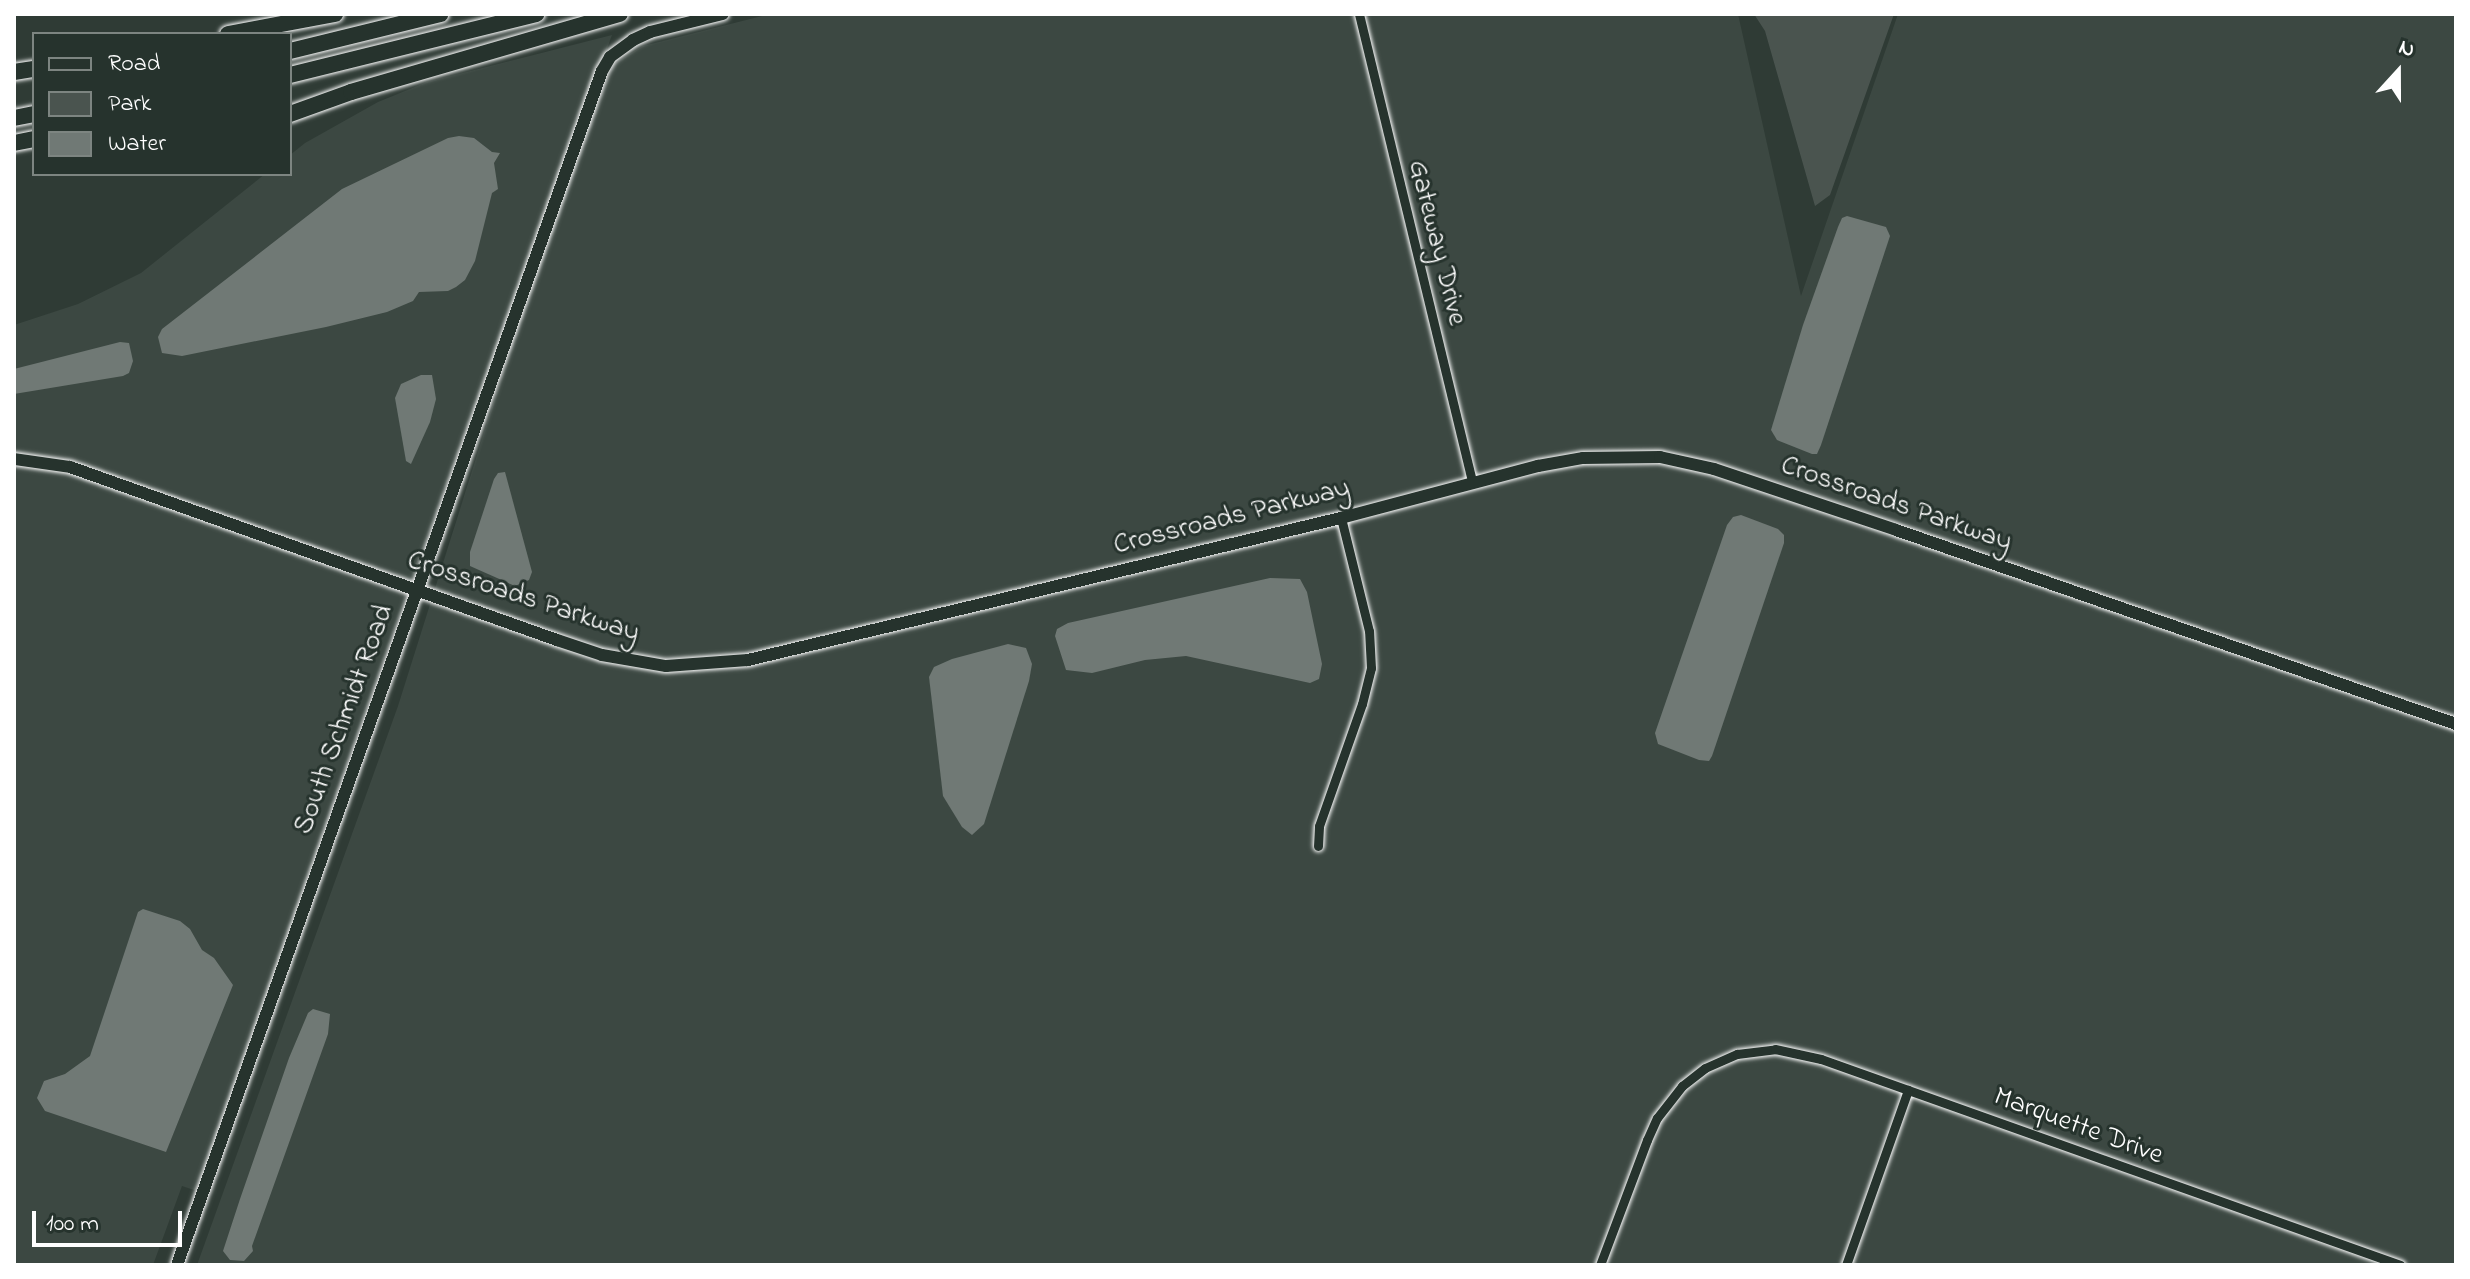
<!DOCTYPE html>
<style>
body{margin:0}
#map{position:relative;width:2470px;height:1279px;overflow:hidden;background:#2f3b35;font-family:"Indie Flower",sans-serif}
div>[style]{position:absolute}
.built>*{inset:0;background:#3c4842}
.green>*{inset:0;background:#4a544f}
.water>*{inset:0;background:#707975}
.roads{filter:drop-shadow(0 0 2px #fff) drop-shadow(0 0 2px #fff)}
.street>*{height:9px;margin:-4.5px;padding:0 4.5px;transform-origin:4.5px;border-radius:4.5px;background:#26332d}
.secondary>*{height:12px;margin:-6px;padding:0 6px;transform-origin:6px;border-radius:6px;background:#26332d}
.highway>*{height:16px;margin:-8px;padding:0 8px;transform-origin:8px;border-radius:8px;background:#26332d}
span{translate:-50% -50%;white-space:nowrap;text-align:center;line-height:1.15;-webkit-text-stroke:6px #26332d;paint-order:stroke}
.street-label{font-size:28px;color:#fff}
.frame{position:absolute;inset:0;border:16px solid #fff;pointer-events:none}
.legend{position:absolute;left:32px;top:32px;width:260px;height:144px;box-sizing:border-box;background:#26332d;border:2px solid #7d8581;margin:0;padding:10px 14px;list-style:none;font-size:24px;color:#fff}
.legend li{display:flex;align-items:center;gap:16px;height:40px}
.legend b{width:40px;border:2px solid #7d8581}
.north{position:absolute;left:2358px;top:32px;width:80px;height:80px;-webkit-text-stroke:6px #26332d;paint-order:stroke;rotate:21deg;font-size:22px;font-weight:700;line-height:32px;text-align:center;color:#fff}
.north::after{content:'';display:block;margin:auto;width:28px;height:36px;background:#fff;clip-path:polygon(50% 0,100% 100%,50% 72%,0 100%)}
.scale{position:absolute;left:32px;top:1211px;width:150px;height:36px;box-sizing:border-box;border:4px solid #fff;border-top:0;padding-left:10px;font-size:24px;line-height:28px;white-space:nowrap;color:#fff;-webkit-text-stroke:6px #26332d;paint-order:stroke}
</style>
<div id="map">
<div class="built">
<i style="clip-path:polygon(770px 14px,1738px 14px,1801px 296px,1898px 14px,2456px 14px,2456px 1265px,197px 1265px,398px 706px,517px 328px,591px 117px,614px 64px,643px 46px)"></i>
<i style="clip-path:polygon(612px 35px,412px 578px,197px 1191px,182px 1186px,153px 1265px,14px 1265px,14px 325px,78px 304px,141px 273px,265px 174px,290px 174px,290px 155px,305px 143px,378px 102px,427px 82px)"></i>
</div>
<div class="green">
<i style="clip-path:polygon(1754px 14px,1894px 14px,1830px 195px,1815px 206px,1765px 31px)"></i>
</div>
<div class="water">
<i style="clip-path:polygon(459px 136px,474px 138px,492px 152px,500px 153px,494px 163px,498px 189px,492px 193px,475px 261px,465px 280px,456px 287px,448px 291px,419px 292px,413px 301px,387px 312px,326px 327px,182px 356px,162px 353px,158px 337px,162px 329px,342px 189px,448px 138px)"></i>
<i style="clip-path:polygon(1847px 216px,1886px 227px,1890px 236px,1821px 445px,1817px 454px,1812px 454px,1777px 440px,1771px 430px,1803px 325px,1838px 227px,1842px 218px)"></i>
<i style="clip-path:polygon(120px 342px,129px 343px,133px 361px,129px 373px,123px 376px,14px 394px,14px 369px)"></i>
<i style="clip-path:polygon(421px 375px,432px 375px,436px 399px,430px 422px,411px 464px,406px 461px,395px 398px,401px 384px)"></i>
<i style="clip-path:polygon(505px 472px,532px 572px,529px 580px,515px 586px,470px 566px,470px 552px,494px 479px,498px 473px)"></i>
<i style="clip-path:polygon(1741px 515px,1778px 529px,1784px 535px,1784px 543px,1712px 756px,1709px 761px,1699px 760px,1658px 744px,1655px 733px,1727px 525px,1733px 517px)"></i>
<i style="clip-path:polygon(1270px 578px,1300px 579px,1307px 592px,1322px 664px,1319px 679px,1310px 683px,1186px 656px,1145px 660px,1092px 673px,1066px 670px,1055px 636px,1057px 629px,1068px 623px)"></i>
<i style="clip-path:polygon(1008px 644px,1026px 648px,1032px 664px,1029px 681px,984px 824px,972px 835px,962px 827px,943px 796px,929px 677px,934px 667px,952px 659px)"></i>
<i style="clip-path:polygon(143px 909px,180px 921px,190px 929px,202px 950px,214px 958px,233px 985px,166px 1152px,45px 1111px,37px 1098px,44px 1081px,65px 1074px,90px 1056px,138px 912px)"></i>
<i style="clip-path:polygon(313px 1009px,330px 1014px,328px 1034px,252px 1246px,253px 1251px,244px 1261px,230px 1260px,223px 1251px,240px 1199px,289px 1058px,308px 1013px)"></i>
</div>
<div class="roads">
<div class="street">
<i style="left:1359px;top:14px;width:481px;rotate:76.4deg"></i>
<i style="left:1318px;top:846px;width:20px;rotate:-87deg"></i>
<i style="left:1319px;top:826px;width:129px;rotate:-70.6deg"></i>
<i style="left:1362px;top:704px;width:37px;rotate:-76deg"></i>
<i style="left:1371px;top:668px;width:37px;rotate:-93deg"></i>
<i style="left:1369px;top:631px;width:116px;rotate:-103.9deg"></i>
<i style="left:1600px;top:1265px;width:134px;rotate:-69.4deg"></i>
<i style="left:1647px;top:1140px;width:24px;rotate:-66deg"></i>
<i style="left:1657px;top:1118px;width:41px;rotate:-52deg"></i>
<i style="left:1682px;top:1086px;width:29px;rotate:-38deg"></i>
<i style="left:1705px;top:1068px;width:35px;rotate:-24deg"></i>
<i style="left:1737px;top:1054px;width:38px;rotate:-7deg"></i>
<i style="left:1775px;top:1049px;width:47px;rotate:12.3deg"></i>
<i style="left:1821px;top:1059px;width:615px;rotate:19.58deg"></i>
<i style="left:1846px;top:1265px;width:186px;rotate:-70.5deg"></i>
</div>
<div class="secondary">
<i style="left:14px;top:459px;width:57px;rotate:8.1deg"></i>
<i style="left:70px;top:467px;width:517px;rotate:19.56deg"></i>
<i style="left:557px;top:640px;width:47px;rotate:18.4deg"></i>
<i style="left:602px;top:655px;width:65px;rotate:9.8deg"></i>
<i style="left:666px;top:666px;width:82px;rotate:-4.2deg"></i>
<i style="left:748px;top:660px;width:610px;rotate:-13.47deg"></i>
<i style="left:1341px;top:518px;width:204px;rotate:-14.8deg"></i>
<i style="left:1538px;top:466px;width:46px;rotate:-10.1deg"></i>
<i style="left:1583px;top:458px;width:77px;rotate:-0.7deg"></i>
<i style="left:1660px;top:457px;width:55px;rotate:12.5deg"></i>
<i style="left:1714px;top:469px;width:192px;rotate:18.5deg"></i>
<i style="left:1896px;top:530px;width:593px;rotate:19.11deg"></i>
<i style="left:177px;top:1265px;width:1267px;rotate:-70.41deg"></i>
<i style="left:602px;top:71px;width:16px;rotate:-60deg"></i>
<i style="left:610px;top:57px;width:29px;rotate:-36deg"></i>
<i style="left:633px;top:40px;width:19px;rotate:-25deg"></i>
<i style="left:650px;top:32px;width:75px;rotate:-13.9deg"></i>
</div>
<div class="highway">
<i style="left:228px;top:34px;width:109px;rotate:-10.6deg"></i>
<i style="left:290px;top:51px;width:155px;rotate:-13.8deg"></i>
<i style="left:14px;top:72px;width:20px;rotate:-9deg"></i>
<i style="left:290px;top:75px;width:254px;rotate:-13.9deg"></i>
<i style="left:290px;top:114px;width:65px;rotate:-19.8deg"></i>
<i style="left:351px;top:92px;width:280px;rotate:-16.2deg"></i>
<i style="left:14px;top:118px;width:20px;rotate:-11deg"></i>
<i style="left:14px;top:143px;width:20px;rotate:-11deg"></i>
</div>
</div>
<div class="street-label">
<span style="left:1436px;top:243px;rotate:76deg">Gateway Drive</span>
<span style="left:1896px;top:505px;rotate:19deg">Crossroads Parkway</span>
<span style="left:1232px;top:518px;rotate:-14deg">Crossroads Parkway</span>
<span style="left:523px;top:598px;rotate:18deg">Crossroads Parkway</span>
<span style="left:345px;top:720px;rotate:-70deg">South Schmidt Road</span>
<span style="left:2078px;top:1127px;rotate:20deg">Marquette Drive</span>
</div>
<div class="frame"></div>
<ul class="legend">
<li><b style="height:10px;background:#26332d"></b>Road</li>
<li><b style="height:22px;background:#4a544f"></b>Park</li>
<li><b style="height:22px;background:#707975"></b>Water</li>
</ul>
<div class="north">N</div>
<div class="scale">100 m</div>
</div>
